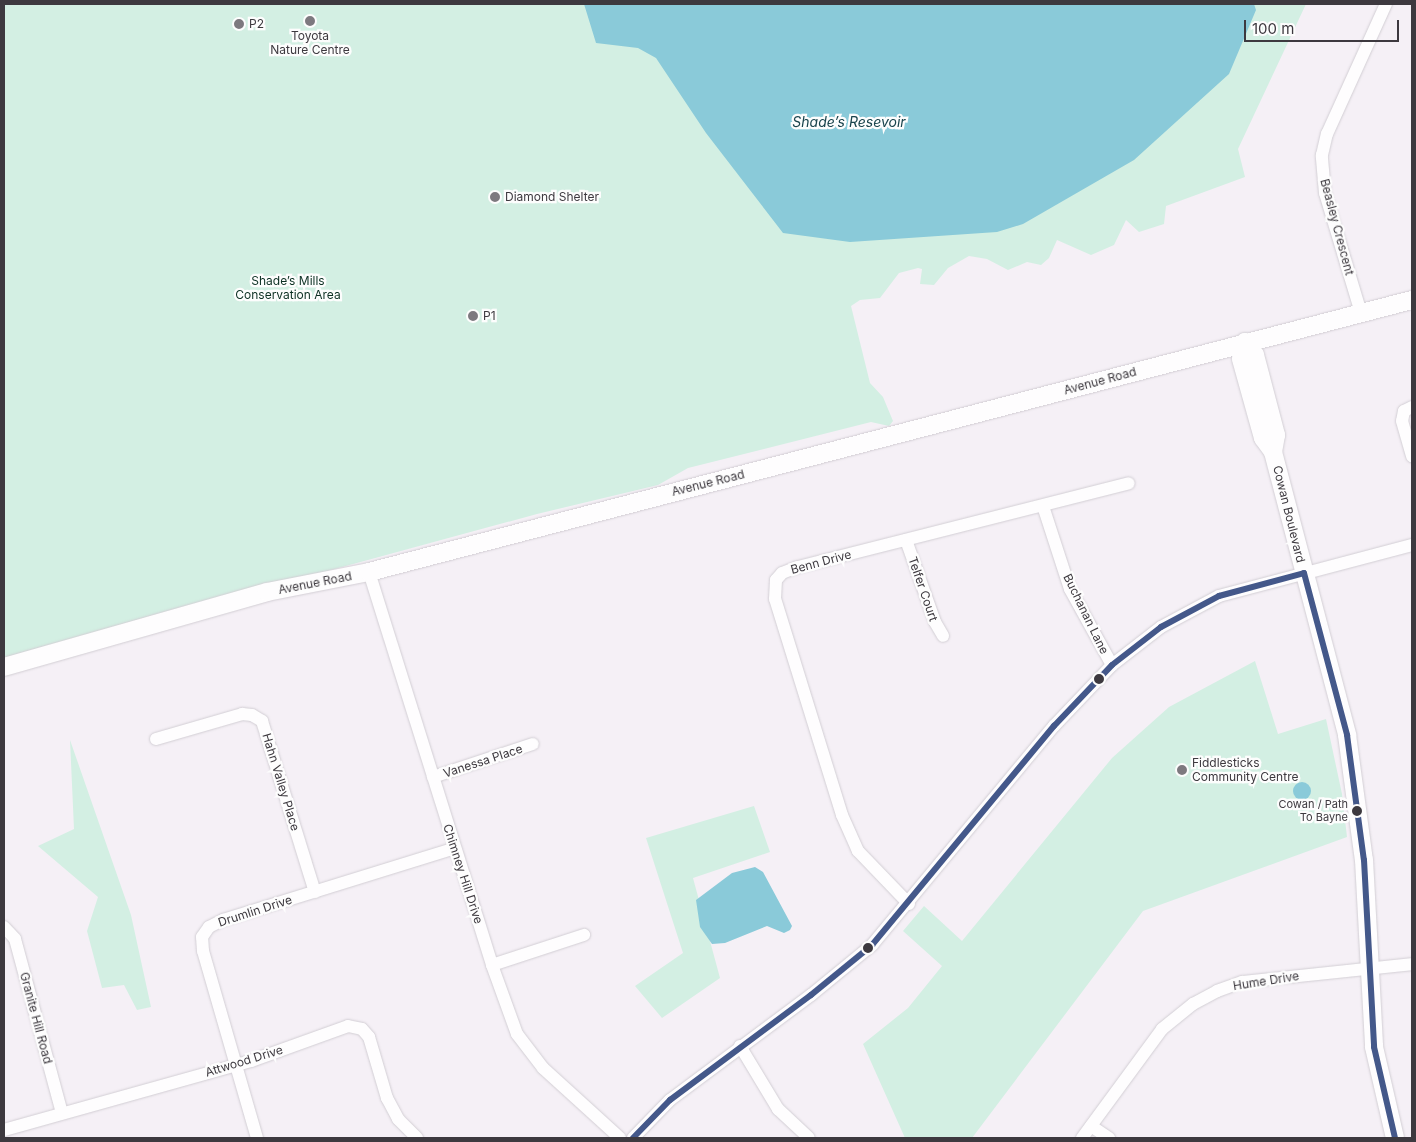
<!DOCTYPE html>
<meta charset="utf-8">
<style>
body{margin:0}
#map{position:relative;width:1416px;height:1142px;overflow:hidden;background:#f5f0f6;font-family:Inter,sans-serif}
div>[style]{position:absolute}
.green>*{inset:0;background:#d3efe3}
.water>*{inset:0;background:#8acad9}
.round{border-radius:50%}
.roads{filter:drop-shadow(0 0 1px #d2ced4) drop-shadow(0 0 1px #d2ced4)}
.street>*{height:12px;margin:-6px;padding:0 6px;transform-origin:6px;border-radius:6px;background:#fefdfe}
.secondary>*{height:18px;margin:-9px;padding:0 9px;transform-origin:9px;border-radius:9px;background:#fefdfe}
.bus-1>*{height:6px;margin:-3px;padding:0 3px;transform-origin:3px;border-radius:3px;background:#44588a}
.dots>*{width:14px;height:14px;translate:-50% -50%;box-sizing:border-box;border:2px solid #fdfdfd;border-radius:50%}
span{translate:-50% -50%;white-space:nowrap;text-align:center;line-height:1.15;-webkit-text-stroke:4.5px #fdfdfd;paint-order:stroke}
.bus-label{font-size:11px;color:#3d393f}
.right{translate:-100% -50%;text-align:right}
.poi-label{font-size:12px;color:#3d393f}
.left{translate:0 -50%;text-align:left}
.street-label{font-size:12px;color:#3d393f}
.park-label{font-size:12px;color:#0c3023}
.water-label{font-size:14px;color:#1a444d;font-style:italic}
.frame{position:absolute;inset:0;border:5px solid #3d393f;pointer-events:none}
.scale{position:absolute;left:1244px;top:20px;width:155px;height:22px;box-sizing:border-box;border:2px solid #3d393f;border-top:0;padding-left:6px;font-size:15px;line-height:18px;white-space:nowrap;color:#3d393f;-webkit-text-stroke:4px #fdfdfd;paint-order:stroke}
</style>
<div id="map">
<div class="green">
<i style="clip-path:polygon(4px 4px,1306px 4px,1238px 149px,1245px 177px,1166px 206px,1164px 224px,1139px 232px,1126px 220px,1114px 245px,1091px 255px,1057px 240px,1049px 258px,1041px 265px,1027px 262px,1008px 270px,987px 259px,969px 256px,948px 268px,934px 285px,920px 284px,922px 269px,918px 268px,899px 273px,880px 298px,860px 300px,851px 306px,870px 383px,883px 397px,893px 421px,889px 426px,871px 422px,688px 468px,658px 485px,537px 514px,4px 659px)"></i>
<i style="clip-path:polygon(1255px 661px,1278px 734px,1326px 719px,1342px 794px,1347px 837px,1143px 911px,972px 1138px,905px 1138px,863px 1044px,908px 1008px,942px 966px,903px 931px,924px 906px,962px 941px,1112px 758px,1169px 707px)"></i>
<i style="clip-path:polygon(70px 740px,131px 915px,151px 1007px,137px 1010px,124px 985px,102px 988px,87px 931px,98px 897px,38px 846px,74px 829px)"></i>
<i style="clip-path:polygon(754px 806px,770px 852px,693px 878px,720px 978px,662px 1018px,635px 986px,683px 953px,646px 838px)"></i>
</div>
<div class="water">
<i style="clip-path:polygon(584px 4px,1254px 4px,1256px 10px,1229px 74px,1134px 160px,1023px 224px,997px 232px,850px 242px,783px 233px,706px 133px,656px 58px,638px 48px,596px 43px)"></i>
<i class="round" style="left:1293px;top:782px;width:18px;height:18px"></i>
<i style="clip-path:polygon(755px 867px,763px 872px,792px 926px,790px 930px,784px 933px,767px 926px,725px 943px,712px 944px,700px 927px,696px 900px,732px 873px)"></i>
</div>
<div class="roads">
<div class="street">
<i style="left:1361px;top:313px;width:125px;rotate:-106.7deg"></i>
<i style="left:1325px;top:193px;width:38px;rotate:-95deg"></i>
<i style="left:1322px;top:155px;width:22px;rotate:-77deg"></i>
<i style="left:1327px;top:134px;width:143px;rotate:-65.6deg"></i>
<i style="left:1412px;top:407px;width:9px;rotate:153deg"></i>
<i style="left:1404px;top:411px;width:10px;rotate:101deg"></i>
<i style="left:1402px;top:421px;width:37px;rotate:74deg"></i>
<i style="left:1043px;top:506px;width:87px;rotate:72deg"></i>
<i style="left:1070px;top:589px;width:87px;rotate:61.1deg"></i>
<i style="left:906px;top:540px;width:87px;rotate:70.5deg"></i>
<i style="left:935px;top:622px;width:16px;rotate:60deg"></i>
<i style="left:369px;top:572px;width:412px;rotate:72.6deg"></i>
<i style="left:492px;top:965px;width:73px;rotate:70.1deg"></i>
<i style="left:517px;top:1034px;width:43px;rotate:52.6deg"></i>
<i style="left:543px;top:1068px;width:104px;rotate:42.3deg"></i>
<i style="left:156px;top:739px;width:90px;rotate:-16.2deg"></i>
<i style="left:242px;top:714px;width:10px;rotate:6deg"></i>
<i style="left:252px;top:715px;width:12px;rotate:31deg"></i>
<i style="left:262px;top:721px;width:179px;rotate:72.8deg"></i>
<i style="left:433px;top:777px;width:105px;rotate:-18.3deg"></i>
<i style="left:909px;top:904px;width:74px;rotate:-133.9deg"></i>
<i style="left:858px;top:851px;width:39px;rotate:-114deg"></i>
<i style="left:842px;top:815px;width:226px;rotate:-107.2deg"></i>
<i style="left:775px;top:599px;width:19px;rotate:-87deg"></i>
<i style="left:776px;top:580px;width:9px;rotate:-49deg"></i>
<i style="left:782px;top:573px;width:17px;rotate:-21deg"></i>
<i style="left:798px;top:567px;width:341px;rotate:-14.2deg"></i>
<i style="left:4px;top:927px;width:16px;rotate:47deg"></i>
<i style="left:15px;top:939px;width:180px;rotate:74.9deg"></i>
<i style="left:492px;top:965px;width:97px;rotate:-18.1deg"></i>
<i style="left:740px;top:1046px;width:74px;rotate:58.9deg"></i>
<i style="left:778px;top:1109px;width:42px;rotate:43.1deg"></i>
<i style="left:1091px;top:1126px;width:22px;rotate:34deg"></i>
<i style="left:4px;top:1130px;width:256px;rotate:-15.6deg"></i>
<i style="left:251px;top:1061px;width:103px;rotate:-19.8deg"></i>
<i style="left:348px;top:1026px;width:14px;rotate:12deg"></i>
<i style="left:362px;top:1029px;width:11px;rotate:49deg"></i>
<i style="left:369px;top:1037px;width:64px;rotate:73.6deg"></i>
<i style="left:387px;top:1098px;width:24px;rotate:62deg"></i>
<i style="left:398px;top:1119px;width:27px;rotate:45deg"></i>
<i style="left:257px;top:1138px;width:195px;rotate:-106.1deg"></i>
<i style="left:203px;top:951px;width:14px;rotate:-94deg"></i>
<i style="left:202px;top:937px;width:12px;rotate:-55deg"></i>
<i style="left:209px;top:927px;width:16px;rotate:-27deg"></i>
<i style="left:223px;top:920px;width:243px;rotate:-17.2deg"></i>
<i style="left:633px;top:1138px;width:53px;rotate:-45.8deg"></i>
<i style="left:670px;top:1100px;width:176px;rotate:-36.7deg"></i>
<i style="left:811px;top:995px;width:79px;rotate:-39.3deg"></i>
<i style="left:872px;top:945px;width:285px;rotate:-50.3deg"></i>
<i style="left:1054px;top:726px;width:84px;rotate:-46.4deg"></i>
<i style="left:1112px;top:665px;width:62px;rotate:-37.8deg"></i>
<i style="left:1161px;top:627px;width:66px;rotate:-28.1deg"></i>
<i style="left:1219px;top:596px;width:200px;rotate:-14.8deg"></i>
<i style="left:1082px;top:1138px;width:135px;rotate:-53.7deg"></i>
<i style="left:1162px;top:1029px;width:40px;rotate:-39deg"></i>
<i style="left:1193px;top:1004px;width:27px;rotate:-28deg"></i>
<i style="left:1217px;top:991px;width:27px;rotate:-20deg"></i>
<i style="left:1242px;top:982px;width:171px;rotate:-6deg"></i>
</div>
<div class="secondary">
<i style="left:1245px;top:342px;width:17px;rotate:103deg"></i>
<i style="left:1241px;top:359px;width:82px;rotate:74.4deg"></i>
<i style="left:1263px;top:438px;width:17px;rotate:54deg"></i>
<i style="left:1273px;top:452px;width:293px;rotate:75.3deg"></i>
<i style="left:1347px;top:735px;width:126px;rotate:82.3deg"></i>
<i style="left:1364px;top:860px;width:187px;rotate:86.9deg"></i>
<i style="left:1374px;top:1047px;width:93px;rotate:77deg"></i>
<i style="left:1245px;top:342px;width:16px;rotate:52deg"></i>
<i style="left:1255px;top:355px;width:83px;rotate:75.3deg"></i>
<i style="left:1276px;top:435px;width:17px;rotate:100deg"></i>
<i style="left:4px;top:667px;width:273px;rotate:-15.9deg"></i>
<i style="left:267px;top:592px;width:104px;rotate:-11.1deg"></i>
<i style="left:369px;top:572px;width:1078px;rotate:-14.62deg"></i>
</div>
</div>
<div class="bus-1">
<i style="left:633px;top:1138px;width:53px;rotate:-45.8deg"></i>
<i style="left:670px;top:1100px;width:176px;rotate:-36.7deg"></i>
<i style="left:811px;top:995px;width:79px;rotate:-39.3deg"></i>
<i style="left:872px;top:945px;width:285px;rotate:-50.3deg"></i>
<i style="left:1054px;top:726px;width:84px;rotate:-46.4deg"></i>
<i style="left:1112px;top:665px;width:62px;rotate:-37.8deg"></i>
<i style="left:1161px;top:627px;width:66px;rotate:-28.1deg"></i>
<i style="left:1219px;top:596px;width:88px;rotate:-15.1deg"></i>
<i style="left:1304px;top:573px;width:168px;rotate:75.1deg"></i>
<i style="left:1347px;top:735px;width:126px;rotate:82.3deg"></i>
<i style="left:1364px;top:860px;width:187px;rotate:86.9deg"></i>
<i style="left:1374px;top:1047px;width:93px;rotate:77deg"></i>
</div>
<div class="dots">
<i style="left:310px;top:21px;background:#7d797f"></i>
<i style="left:239px;top:24px;background:#7d797f"></i>
<i style="left:495px;top:197px;background:#7d797f"></i>
<i style="left:473px;top:316px;background:#7d797f"></i>
<i style="left:1099px;top:679px;background:#3d393f"></i>
<i style="left:1182px;top:770px;background:#7d797f"></i>
<i style="left:1357px;top:811px;background:#3d393f"></i>
<i style="left:868px;top:948px;background:#3d393f"></i>
</div>
<div class="bus-label">
<span class="right" style="left:1348px;top:811px">Cowan / Path<br>To Bayne</span>
</div>
<div class="poi-label">
<span class="left" style="left:249px;top:24px">P2</span>
<span style="left:310px;top:43px">Toyota<br>Nature Centre</span>
<span class="left" style="left:505px;top:197px">Diamond Shelter</span>
<span class="left" style="left:483px;top:316px">P1</span>
<span class="left" style="left:1192px;top:770px">Fiddlesticks<br>Community Centre</span>
</div>
<div class="street-label">
<span style="left:1337px;top:227px;rotate:75deg">Beasley Crescent</span>
<span style="left:1100px;top:381px;rotate:-15deg">Avenue Road</span>
<span style="left:708px;top:483px;rotate:-14deg">Avenue Road</span>
<span style="left:1289px;top:514px;rotate:76deg">Cowan Boulevard</span>
<span style="left:821px;top:562px;rotate:-15deg">Benn Drive</span>
<span style="left:315px;top:583px;rotate:-11deg">Avenue Road</span>
<span style="left:923px;top:589px;rotate:71deg">Telfer Court</span>
<span style="left:1086px;top:614px;rotate:64deg">Buchanan Lane</span>
<span style="left:483px;top:761px;rotate:-18deg">Vanessa Place</span>
<span style="left:281px;top:782px;rotate:73deg">Hahn Valley Place</span>
<span style="left:463px;top:874px;rotate:72deg">Chimney Hill Drive</span>
<span style="left:255px;top:911px;rotate:-18deg">Drumlin Drive</span>
<span style="left:1266px;top:981px;rotate:-9deg">Hume Drive</span>
<span style="left:36px;top:1018px;rotate:75deg">Granite Hill Road</span>
<span style="left:244px;top:1061px;rotate:-17deg">Attwood Drive</span>
</div>
<div class="park-label">
<span style="left:288px;top:288px">Shade’s Mills<br>Conservation Area</span>
</div>
<div class="water-label">
<span style="left:849px;top:122px">Shade’s Resevoir</span>
</div>
<div class="frame"></div>
<div class="scale">100 m</div>
</div>
